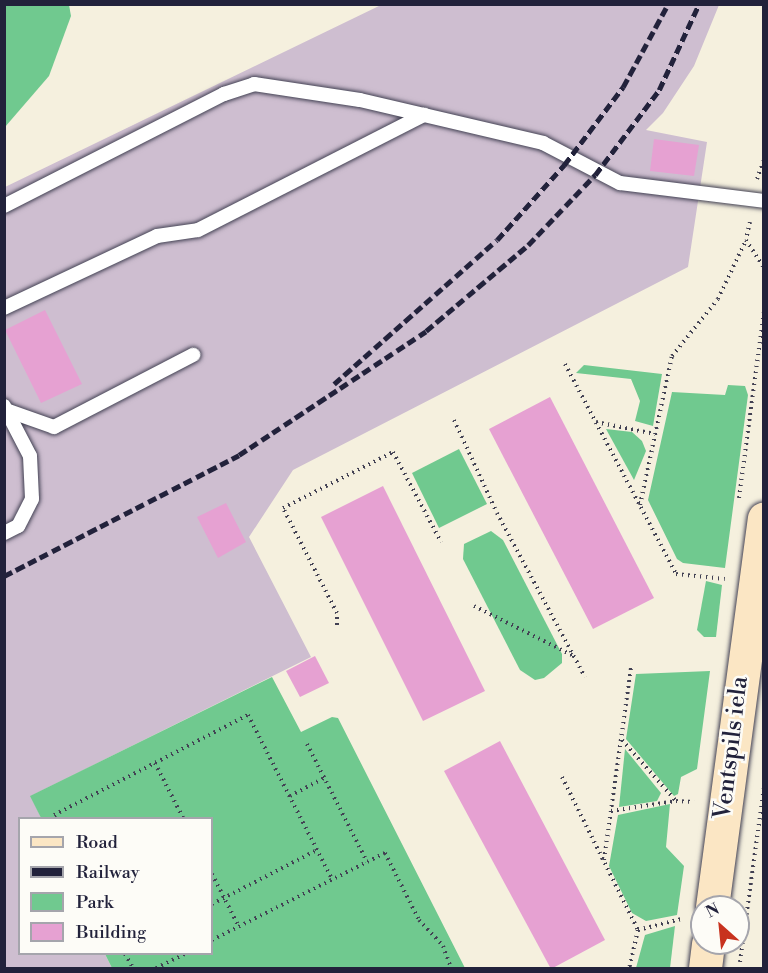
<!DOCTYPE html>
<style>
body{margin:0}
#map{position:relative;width:768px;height:973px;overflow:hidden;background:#f5f0de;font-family:"Libre Bodoni",serif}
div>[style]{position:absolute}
.industrial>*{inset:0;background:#cebed0}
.green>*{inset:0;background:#70c98f}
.building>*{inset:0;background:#e6a1d2}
.path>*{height:4px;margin-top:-2px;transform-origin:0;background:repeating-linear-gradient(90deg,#424153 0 1.5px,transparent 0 6px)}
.roads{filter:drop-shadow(0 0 2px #424153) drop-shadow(0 0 2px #424153)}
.lane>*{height:14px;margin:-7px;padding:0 7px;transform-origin:7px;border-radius:7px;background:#fff}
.secondary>*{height:33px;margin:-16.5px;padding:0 16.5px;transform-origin:16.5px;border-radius:16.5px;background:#fbe6c4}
.rail>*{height:4.5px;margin-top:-2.25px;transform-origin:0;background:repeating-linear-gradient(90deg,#22223b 0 9px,transparent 0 13.5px)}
span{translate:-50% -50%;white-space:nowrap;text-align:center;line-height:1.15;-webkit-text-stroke:5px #fdfcf7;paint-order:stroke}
.street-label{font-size:24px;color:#22223b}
.frame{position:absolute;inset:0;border:6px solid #22223b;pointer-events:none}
.legend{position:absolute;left:18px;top:817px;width:195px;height:138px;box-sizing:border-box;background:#fdfcf7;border:2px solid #a5a5ac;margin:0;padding:8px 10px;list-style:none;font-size:18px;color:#22223b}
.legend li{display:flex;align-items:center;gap:12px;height:30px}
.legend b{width:30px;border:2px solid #a5a5ac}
.north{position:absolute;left:690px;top:895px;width:60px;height:60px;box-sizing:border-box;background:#fdfcf7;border:2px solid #a5a5ac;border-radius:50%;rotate:333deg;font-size:16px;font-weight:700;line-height:24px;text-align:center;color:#22223b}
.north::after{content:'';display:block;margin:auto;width:21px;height:27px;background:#c8321e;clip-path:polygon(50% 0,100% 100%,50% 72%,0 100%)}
</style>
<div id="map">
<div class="industrial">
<i style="clip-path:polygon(381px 5px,719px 5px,694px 66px,663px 113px,646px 130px,707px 142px,688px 267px,293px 470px,249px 537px,311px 657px,31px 796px,41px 818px,20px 818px,20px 954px,105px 954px,112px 968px,5px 968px,5px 187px)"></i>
</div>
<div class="green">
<i style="clip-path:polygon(5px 4px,69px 5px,71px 16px,49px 76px,5px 127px)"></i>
<i style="clip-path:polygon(584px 365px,662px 374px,653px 426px,635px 421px,640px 401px,631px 379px,576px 373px)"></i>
<i style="clip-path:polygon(728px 385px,745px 386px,748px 395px,725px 568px,683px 563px,677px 559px,648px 500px,672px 392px,725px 395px)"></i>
<i style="clip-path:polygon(606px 429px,632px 432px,642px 441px,646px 451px,634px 480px)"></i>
<i style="clip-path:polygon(459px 449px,487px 504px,439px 528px,412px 473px)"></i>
<i style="clip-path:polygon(491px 531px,503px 540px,562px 654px,562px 663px,544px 678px,535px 680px,520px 670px,463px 559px,464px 544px)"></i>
<i style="clip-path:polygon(706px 581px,722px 585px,716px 637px,704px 637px,697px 630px)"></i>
<i style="clip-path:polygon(710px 671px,697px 769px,681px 777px,678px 794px,674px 796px,626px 739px,636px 674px)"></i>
<i style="clip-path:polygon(272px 677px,301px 732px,332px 717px,338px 718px,465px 968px,112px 968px,105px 954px,212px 954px,212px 818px,41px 818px,30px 796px)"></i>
<i style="clip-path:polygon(625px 749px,661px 793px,657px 801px,619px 807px)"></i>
<i style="clip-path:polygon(670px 804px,666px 847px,684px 866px,677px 915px,646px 921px,632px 913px,609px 866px,618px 815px)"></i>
<i style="clip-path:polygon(675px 926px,670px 968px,636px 968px,645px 935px)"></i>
</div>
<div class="building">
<i style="clip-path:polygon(654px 139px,699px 145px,694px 176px,650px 171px)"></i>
<i style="clip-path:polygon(45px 310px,82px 384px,41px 403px,5px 330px)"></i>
<i style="clip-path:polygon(550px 397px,654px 598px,593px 629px,489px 429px)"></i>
<i style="clip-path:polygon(383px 486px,485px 691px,423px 721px,321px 517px)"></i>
<i style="clip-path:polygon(226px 503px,246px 542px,218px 558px,197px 517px)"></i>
<i style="clip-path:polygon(315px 656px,329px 683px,300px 697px,286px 671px)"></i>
<i style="clip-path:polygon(500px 741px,605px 940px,551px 969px,444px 771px)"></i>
</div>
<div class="path">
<i style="left:757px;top:179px;width:20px;rotate:-70deg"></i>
<i style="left:750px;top:222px;width:18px;rotate:103deg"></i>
<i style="left:746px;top:240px;width:33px;rotate:57deg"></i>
<i style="left:565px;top:364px;width:238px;rotate:62.1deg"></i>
<i style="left:676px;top:574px;width:49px;rotate:5.8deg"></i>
<i style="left:454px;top:420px;width:102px;rotate:65.2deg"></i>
<i style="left:497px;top:513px;width:186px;rotate:61.8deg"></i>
<i style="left:596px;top:422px;width:60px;rotate:11.5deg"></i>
<i style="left:739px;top:498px;width:189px;rotate:-82.4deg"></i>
<i style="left:640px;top:505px;width:152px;rotate:-77.9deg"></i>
<i style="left:672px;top:356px;width:73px;rotate:-51.1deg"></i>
<i style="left:718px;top:299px;width:65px;rotate:-64.6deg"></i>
<i style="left:474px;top:606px;width:110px;rotate:26.6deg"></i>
<i style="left:337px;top:625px;width:12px;rotate:-90deg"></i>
<i style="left:337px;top:613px;width:118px;rotate:-117.2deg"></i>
<i style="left:283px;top:508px;width:123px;rotate:-27deg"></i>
<i style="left:393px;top:452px;width:102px;rotate:61.9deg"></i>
<i style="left:622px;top:740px;width:81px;rotate:48.5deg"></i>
<i style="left:676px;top:801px;width:18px;rotate:3deg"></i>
<i style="left:307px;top:744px;width:132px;rotate:63deg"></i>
<i style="left:155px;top:763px;width:62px;rotate:63deg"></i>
<i style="left:562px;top:777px;width:171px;rotate:63.6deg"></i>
<i style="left:638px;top:930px;width:39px;rotate:103deg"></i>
<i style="left:290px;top:796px;width:38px;rotate:-28deg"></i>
<i style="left:611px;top:811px;width:66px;rotate:-8.7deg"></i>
<i style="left:55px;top:818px;width:3px;rotate:-108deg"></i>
<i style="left:54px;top:815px;width:218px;rotate:-27.3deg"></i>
<i style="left:248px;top:715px;width:184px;rotate:62.9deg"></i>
<i style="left:604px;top:860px;width:194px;rotate:-82deg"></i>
<i style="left:212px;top:874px;width:59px;rotate:63deg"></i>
<i style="left:212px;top:904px;width:118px;rotate:-27.2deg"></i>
<i style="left:638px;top:930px;width:44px;rotate:-14.3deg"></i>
<i style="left:212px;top:940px;width:194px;rotate:-26.7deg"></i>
<i style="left:385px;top:853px;width:75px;rotate:63.1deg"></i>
<i style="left:419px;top:920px;width:35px;rotate:47deg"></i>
<i style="left:443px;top:946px;width:23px;rotate:70deg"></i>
<i style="left:125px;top:954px;width:16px;rotate:60deg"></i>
<i style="left:740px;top:962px;width:177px;rotate:-82.2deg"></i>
<i style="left:156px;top:968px;width:32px;rotate:-26deg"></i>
</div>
<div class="roads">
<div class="lane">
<i style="left:4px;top:206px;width:247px;rotate:-27deg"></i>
<i style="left:224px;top:94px;width:32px;rotate:-18deg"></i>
<i style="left:254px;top:84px;width:107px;rotate:8.6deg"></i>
<i style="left:360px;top:100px;width:188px;rotate:13.2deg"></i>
<i style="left:543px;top:143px;width:87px;rotate:27.5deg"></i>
<i style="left:620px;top:183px;width:145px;rotate:7.1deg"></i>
<i style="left:4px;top:308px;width:169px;rotate:-25.2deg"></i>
<i style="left:157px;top:236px;width:41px;rotate:-8.3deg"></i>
<i style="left:198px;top:230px;width:254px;rotate:-27deg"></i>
<i style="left:4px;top:406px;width:56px;rotate:62.5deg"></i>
<i style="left:30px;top:456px;width:43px;rotate:87.3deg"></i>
<i style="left:32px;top:499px;width:30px;rotate:117deg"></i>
<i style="left:18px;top:526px;width:16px;rotate:153deg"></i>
<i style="left:6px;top:410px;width:51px;rotate:19.5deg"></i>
<i style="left:54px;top:427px;width:157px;rotate:-27.4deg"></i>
</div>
<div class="secondary">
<i style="left:712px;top:907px;width:392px;rotate:-82.4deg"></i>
<i style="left:705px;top:968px;width:25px;rotate:-83deg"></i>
</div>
</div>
<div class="rail">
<i style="left:334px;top:384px;width:217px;rotate:-41.5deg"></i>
<i style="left:497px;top:240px;width:101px;rotate:-48.2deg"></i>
<i style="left:564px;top:165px;width:98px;rotate:-52.9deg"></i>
<i style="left:623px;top:87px;width:94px;rotate:-61.5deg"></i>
<i style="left:4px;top:576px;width:264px;rotate:-27.2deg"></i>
<i style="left:239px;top:455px;width:224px;rotate:-33.5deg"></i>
<i style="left:426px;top:331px;width:133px;rotate:-40.1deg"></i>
<i style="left:528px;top:245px;width:97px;rotate:-46.3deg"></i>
<i style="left:595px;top:175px;width:106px;rotate:-53deg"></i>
<i style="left:659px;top:90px;width:95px;rotate:-65.1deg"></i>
</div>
<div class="street-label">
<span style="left:732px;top:748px;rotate:-83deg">Ventspils iela</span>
</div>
<div class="frame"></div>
<ul class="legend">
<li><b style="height:8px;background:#fbe6c4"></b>Road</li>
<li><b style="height:8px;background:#22223b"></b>Railway</li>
<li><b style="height:16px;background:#70c98f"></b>Park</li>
<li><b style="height:16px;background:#e6a1d2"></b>Building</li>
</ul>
<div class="north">N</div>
</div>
